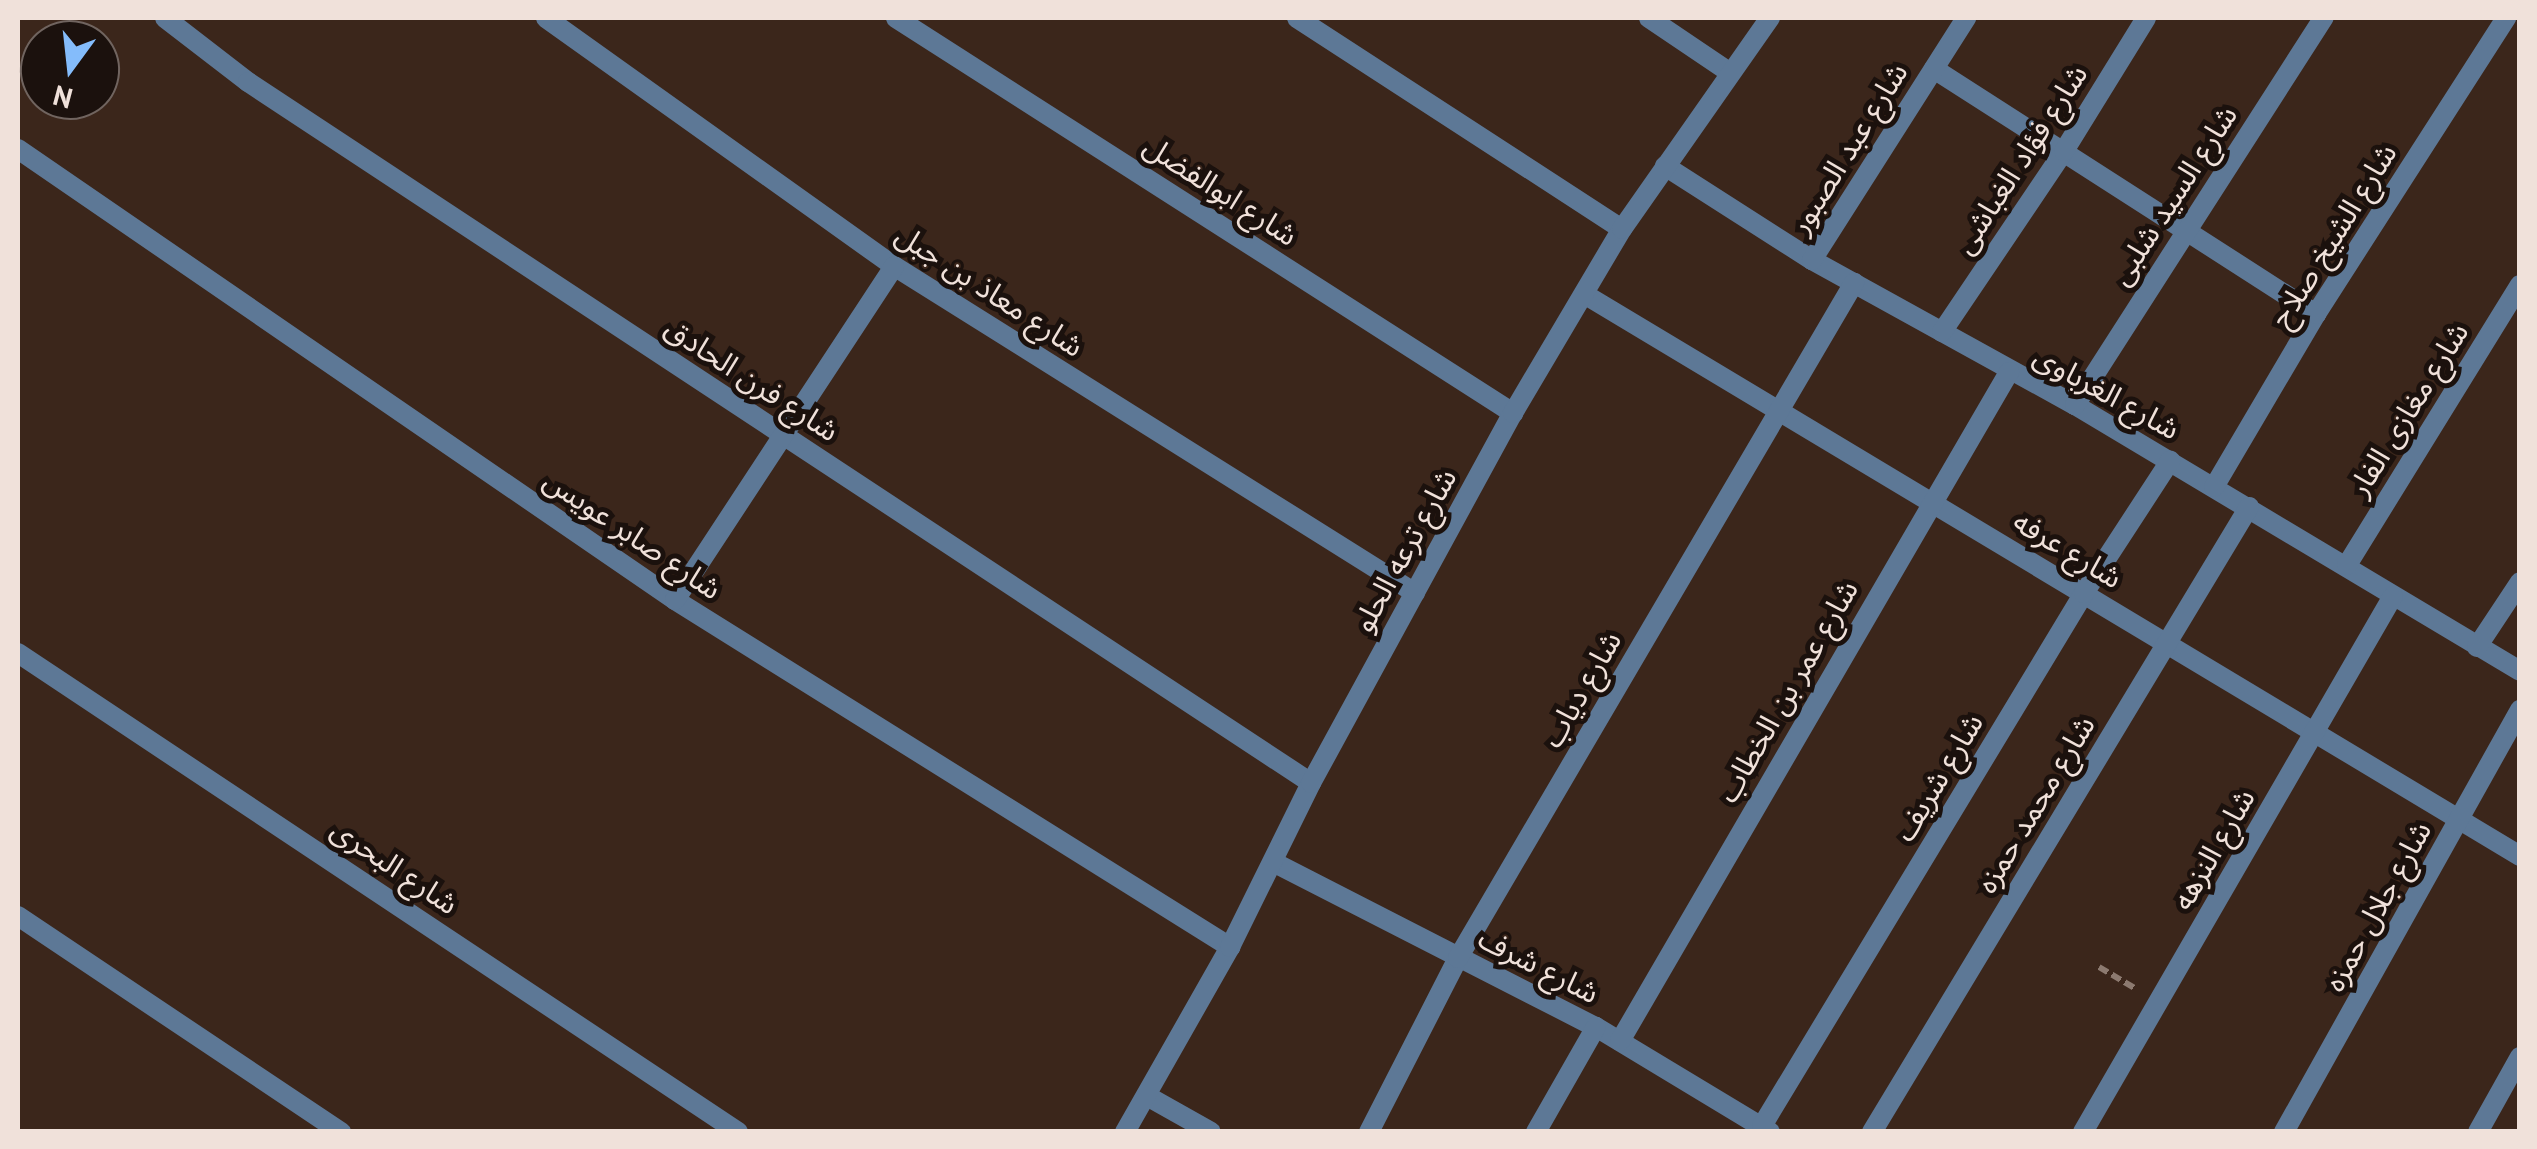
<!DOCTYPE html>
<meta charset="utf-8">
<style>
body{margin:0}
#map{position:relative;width:2537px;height:1149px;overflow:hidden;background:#3b261b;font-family:"PT Sans","Noto Sans Arabic",sans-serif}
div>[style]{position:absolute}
.path>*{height:6px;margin-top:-3px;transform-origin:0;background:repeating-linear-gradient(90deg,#8c7a70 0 10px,transparent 0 15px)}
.minor>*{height:20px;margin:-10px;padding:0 10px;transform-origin:10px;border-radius:10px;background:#5d7896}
span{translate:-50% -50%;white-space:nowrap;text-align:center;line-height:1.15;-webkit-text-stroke:10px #1b110d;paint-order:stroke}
.street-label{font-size:30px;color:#f0e1da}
.frame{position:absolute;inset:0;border:20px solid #f0e1da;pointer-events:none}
.north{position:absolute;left:20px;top:20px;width:100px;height:100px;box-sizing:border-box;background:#1b110d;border:2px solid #70645f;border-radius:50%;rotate:195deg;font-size:28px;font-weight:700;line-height:40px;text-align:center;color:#f0e1da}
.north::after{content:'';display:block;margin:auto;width:35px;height:45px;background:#84bcfb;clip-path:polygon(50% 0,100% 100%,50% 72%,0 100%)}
</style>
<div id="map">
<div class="path">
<i style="left:2099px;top:967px;width:43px;rotate:30.7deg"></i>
</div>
<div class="minor">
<i style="left:165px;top:18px;width:105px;rotate:37.6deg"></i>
<i style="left:248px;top:82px;width:1273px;rotate:33.4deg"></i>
<i style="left:546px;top:18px;width:427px;rotate:35.5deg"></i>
<i style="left:894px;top:266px;width:615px;rotate:32.11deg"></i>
<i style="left:896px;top:18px;width:733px;rotate:32.63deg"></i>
<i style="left:1297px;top:18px;width:387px;rotate:33deg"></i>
<i style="left:1649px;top:18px;width:97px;rotate:34deg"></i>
<i style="left:1934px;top:69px;width:454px;rotate:32.7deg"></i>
<i style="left:18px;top:149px;width:797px;rotate:34.47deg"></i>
<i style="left:675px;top:600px;width:655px;rotate:32.01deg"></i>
<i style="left:1665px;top:166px;width:174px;rotate:32.6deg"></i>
<i style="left:1812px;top:260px;width:300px;rotate:28.9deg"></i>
<i style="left:2075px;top:405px;width:518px;rotate:30.87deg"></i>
<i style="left:1812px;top:260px;width:287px;rotate:-57.5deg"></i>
<i style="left:1584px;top:294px;width:1092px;rotate:30.98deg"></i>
<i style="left:1942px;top:332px;width:218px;rotate:-56deg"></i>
<i style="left:2064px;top:151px;width:156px;rotate:-58.3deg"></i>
<i style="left:2075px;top:405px;width:460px;rotate:-57.3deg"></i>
<i style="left:2214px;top:487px;width:201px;rotate:-59.5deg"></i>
<i style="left:2316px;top:314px;width:352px;rotate:-57.3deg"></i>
<i style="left:2347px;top:565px;width:329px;rotate:-58.3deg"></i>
<i style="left:675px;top:600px;width:399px;rotate:-56.7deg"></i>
<i style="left:2477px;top:647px;width:78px;rotate:-56.5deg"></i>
<i style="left:18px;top:653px;width:865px;rotate:33.63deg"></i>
<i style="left:1275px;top:863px;width:360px;rotate:27.1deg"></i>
<i style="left:1596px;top:1027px;width:203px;rotate:31.1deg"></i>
<i style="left:18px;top:916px;width:389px;rotate:33.8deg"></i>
<i style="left:1620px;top:1041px;width:774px;rotate:-59.82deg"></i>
<i style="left:1147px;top:1096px;width:73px;rotate:29.4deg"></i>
<i style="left:1762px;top:1126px;width:623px;rotate:-58.86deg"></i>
<i style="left:2084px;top:593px;width:158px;rotate:-56.9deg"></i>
<i style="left:1125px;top:1132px;width:213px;rotate:-60.4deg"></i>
<i style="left:1230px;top:947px;width:183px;rotate:-63.7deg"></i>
<i style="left:1311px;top:783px;width:422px;rotate:-61.4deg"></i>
<i style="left:1513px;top:413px;width:214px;rotate:-59.4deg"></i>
<i style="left:1622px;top:229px;width:258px;rotate:-55deg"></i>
<i style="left:1369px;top:1132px;width:195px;rotate:-62.9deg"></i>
<i style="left:1458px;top:958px;width:783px;rotate:-59.6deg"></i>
<i style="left:1536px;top:1132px;width:121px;rotate:-60.3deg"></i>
<i style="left:1872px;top:1132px;width:730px;rotate:-58.9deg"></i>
<i style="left:2083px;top:1132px;width:619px;rotate:-59.96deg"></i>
<i style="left:2284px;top:1132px;width:484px;rotate:-60.8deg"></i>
<i style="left:2478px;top:1132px;width:86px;rotate:-60.8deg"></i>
</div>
<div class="street-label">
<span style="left:1848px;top:148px;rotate:-58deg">شارع عبد الصبور</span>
<span style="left:2020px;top:159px;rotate:-57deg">شارع فؤاد الغباشى</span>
<span style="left:1221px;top:190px;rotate:33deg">شارع ابوالفضل</span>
<span style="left:2173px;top:195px;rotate:-57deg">شارع السيد شلبى</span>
<span style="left:2333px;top:235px;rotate:-58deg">شارع الشيخ صلاح</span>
<span style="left:990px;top:290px;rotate:33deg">شارع معاذ بن جبل</span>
<span style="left:752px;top:379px;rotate:33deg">شارع فرن الحادق</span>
<span style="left:2107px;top:392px;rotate:29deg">شارع الغرباوى</span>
<span style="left:2408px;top:409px;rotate:-58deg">شارع مغازى الفار</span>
<span style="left:633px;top:534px;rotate:34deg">شارع صابر عويس</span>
<span style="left:2068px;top:549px;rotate:31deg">شارع عرفه</span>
<span style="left:1404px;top:550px;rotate:-61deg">شارع ترعه الحلو</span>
<span style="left:1581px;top:689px;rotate:-60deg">شارع دياب</span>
<span style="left:1787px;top:691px;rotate:-60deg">شارع عمر بن الخطاب</span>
<span style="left:1938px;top:777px;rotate:-59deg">شارع شريف</span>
<span style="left:2035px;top:804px;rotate:-59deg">شارع محمد حمزه</span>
<span style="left:2213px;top:849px;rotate:-60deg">شارع النزهه</span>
<span style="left:395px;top:866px;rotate:34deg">شارع البحرى</span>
<span style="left:2377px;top:906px;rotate:-61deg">شارع جلال حمزه</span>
<span style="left:1539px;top:965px;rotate:27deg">شارع شرف</span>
</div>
<div class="frame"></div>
<div class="north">N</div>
</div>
